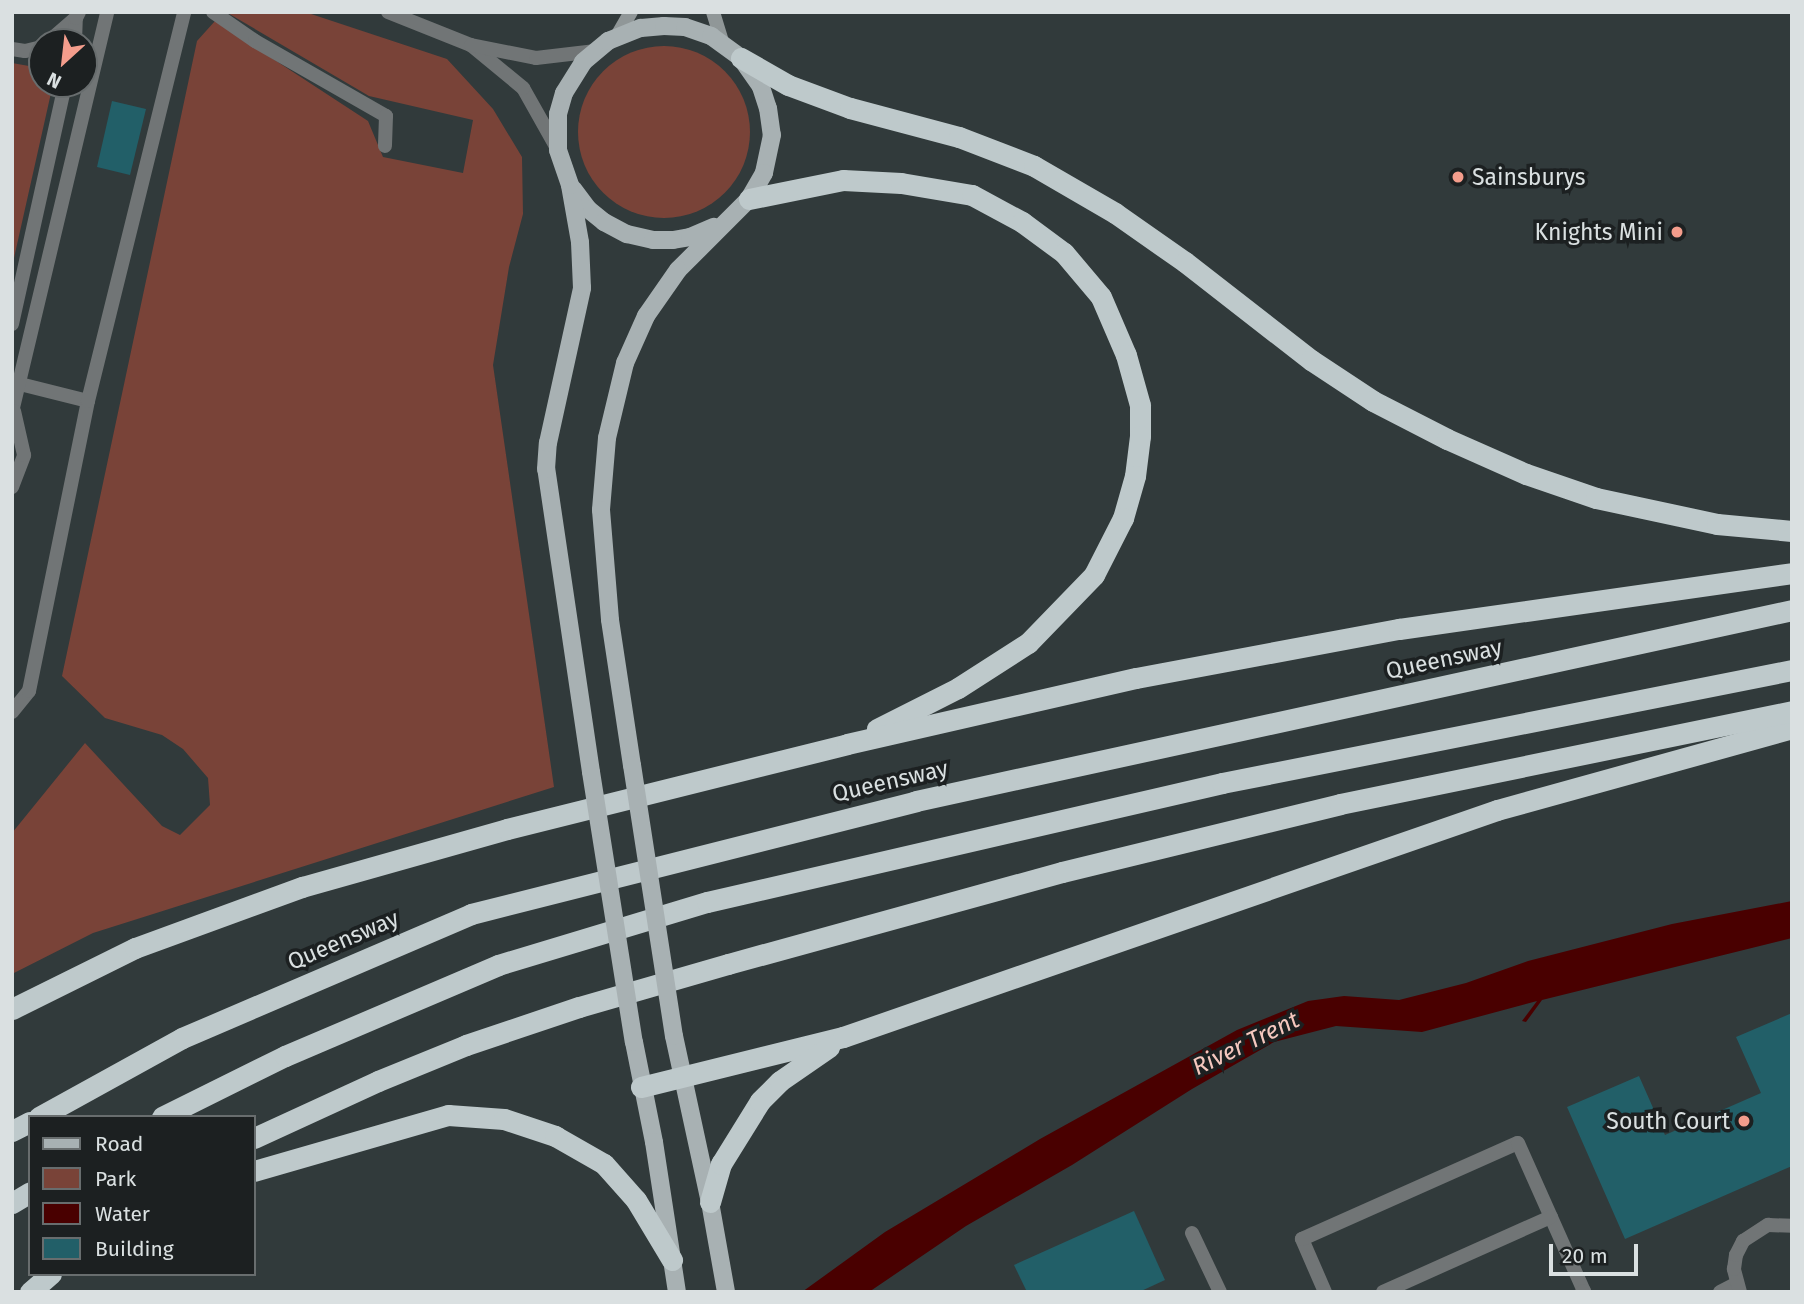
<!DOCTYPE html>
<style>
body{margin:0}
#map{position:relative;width:1804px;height:1304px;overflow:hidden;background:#313a3b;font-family:"Fira Sans",sans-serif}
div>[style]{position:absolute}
.green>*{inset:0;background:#794338}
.round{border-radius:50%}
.water>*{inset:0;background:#490000}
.building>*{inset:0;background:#225f68}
.lane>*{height:14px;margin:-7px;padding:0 7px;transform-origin:7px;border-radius:7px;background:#717576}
.street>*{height:14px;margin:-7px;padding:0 7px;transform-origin:7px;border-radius:7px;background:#717576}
.secondary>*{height:14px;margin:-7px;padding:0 7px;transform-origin:7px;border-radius:7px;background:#909798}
.primary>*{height:18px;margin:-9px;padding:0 9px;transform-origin:9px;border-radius:9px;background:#a8b1b3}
.highway>*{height:21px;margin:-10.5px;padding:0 10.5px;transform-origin:10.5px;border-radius:10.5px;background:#bec9cb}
.primary-bridge>*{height:18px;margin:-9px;padding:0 9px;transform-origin:9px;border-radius:9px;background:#a8b1b3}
.dots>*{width:19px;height:19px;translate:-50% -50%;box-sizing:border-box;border:4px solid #1c2021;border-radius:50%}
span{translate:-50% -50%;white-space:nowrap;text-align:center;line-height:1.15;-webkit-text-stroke:7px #1c2021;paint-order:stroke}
.poi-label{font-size:23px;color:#dae0e1}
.left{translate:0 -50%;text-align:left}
.right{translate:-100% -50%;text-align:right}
.street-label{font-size:23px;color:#dae0e1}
.water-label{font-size:24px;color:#f5c7be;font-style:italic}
.frame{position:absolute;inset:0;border:14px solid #dae0e1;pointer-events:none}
.legend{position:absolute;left:28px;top:1115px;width:228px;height:161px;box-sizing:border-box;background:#1c2021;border:2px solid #686d6e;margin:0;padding:9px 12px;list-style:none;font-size:21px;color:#dae0e1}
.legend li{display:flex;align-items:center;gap:14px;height:35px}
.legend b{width:35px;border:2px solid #686d6e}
.north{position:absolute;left:28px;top:28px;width:70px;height:70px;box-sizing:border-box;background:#1c2021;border:2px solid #686d6e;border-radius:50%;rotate:207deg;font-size:19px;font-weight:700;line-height:28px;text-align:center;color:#dae0e1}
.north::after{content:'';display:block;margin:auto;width:24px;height:32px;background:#f49d8c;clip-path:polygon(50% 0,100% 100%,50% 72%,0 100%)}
.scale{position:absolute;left:1549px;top:1244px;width:89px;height:32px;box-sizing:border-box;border:4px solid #dae0e1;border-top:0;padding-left:9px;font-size:21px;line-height:24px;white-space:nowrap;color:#dae0e1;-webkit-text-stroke:5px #1c2021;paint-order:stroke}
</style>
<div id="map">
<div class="green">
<i style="clip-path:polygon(226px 12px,305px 12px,447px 59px,493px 109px,522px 157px,523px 214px,509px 267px,493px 365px,554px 787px,93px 933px,12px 974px,12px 833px,85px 743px,162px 826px,180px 835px,210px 805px,208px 778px,183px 749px,162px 735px,105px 718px,62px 676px,197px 41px,215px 21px,368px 121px,383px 157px,463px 173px,473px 120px,369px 96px)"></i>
<i class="round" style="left:578px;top:46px;width:172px;height:172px"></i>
<i style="clip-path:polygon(12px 63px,29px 66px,42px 63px,42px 84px,53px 84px,12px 267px)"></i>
</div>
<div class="water">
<i style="clip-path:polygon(1792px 901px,1792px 938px,1542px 1000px,1526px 1022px,1522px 1021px,1537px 1001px,1422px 1032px,1336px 1026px,1274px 1042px,1192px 1089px,1072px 1165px,966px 1226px,869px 1292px,802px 1292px,885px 1232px,1040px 1139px,1237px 1030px,1308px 1001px,1344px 996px,1399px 1000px,1466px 983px,1528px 961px,1672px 924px)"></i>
</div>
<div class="building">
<i style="clip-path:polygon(112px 101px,146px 109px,130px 175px,97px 167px)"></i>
<i style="clip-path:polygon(1792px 1013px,1792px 1166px,1625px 1239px,1567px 1107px,1639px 1076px,1665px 1135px,1761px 1093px,1736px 1037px)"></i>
<i style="clip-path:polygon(1134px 1211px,1165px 1280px,1139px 1292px,1027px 1292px,1014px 1265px)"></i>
</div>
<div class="lane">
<i style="left:213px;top:12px;width:51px;rotate:34.6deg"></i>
<i style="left:255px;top:41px;width:151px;rotate:29.8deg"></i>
<i style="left:386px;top:116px;width:30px;rotate:92deg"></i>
<i style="left:48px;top:42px;width:37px;rotate:-41deg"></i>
<i style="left:75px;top:42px;width:24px;rotate:-88deg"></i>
<i style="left:12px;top:49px;width:13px;rotate:9deg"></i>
<i style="left:25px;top:51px;width:17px;rotate:-13deg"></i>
<i style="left:12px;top:324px;width:246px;rotate:-77.5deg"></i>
<i style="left:20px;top:384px;width:70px;rotate:14deg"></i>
<i style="left:12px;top:412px;width:411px;rotate:-76.6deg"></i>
<i style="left:12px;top:487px;width:34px;rotate:-69deg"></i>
<i style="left:24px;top:455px;width:45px;rotate:-102.8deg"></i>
<i style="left:12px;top:712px;width:27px;rotate:-51deg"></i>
<i style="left:29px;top:691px;width:296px;rotate:-78.5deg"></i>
<i style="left:88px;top:401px;width:401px;rotate:-76.1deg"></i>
<i style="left:1720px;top:1292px;width:18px;rotate:-27deg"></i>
<i style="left:1740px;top:1292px;width:24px;rotate:-105deg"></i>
<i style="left:1734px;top:1269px;width:14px;rotate:-82deg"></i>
<i style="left:1736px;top:1255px;width:16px;rotate:-63deg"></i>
<i style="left:1743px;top:1241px;width:30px;rotate:-33deg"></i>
<i style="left:1768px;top:1225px;width:24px;rotate:2deg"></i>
</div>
<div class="street">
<i style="left:388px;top:12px;width:89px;rotate:21.7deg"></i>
<i style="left:76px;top:18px;width:7px;rotate:-63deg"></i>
<i style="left:558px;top:150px;width:71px;rotate:-119.4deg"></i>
<i style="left:523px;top:88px;width:67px;rotate:-140.4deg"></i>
<i style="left:471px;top:45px;width:66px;rotate:11.3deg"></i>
<i style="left:536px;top:58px;width:60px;rotate:-6.7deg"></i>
<i style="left:1192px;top:1233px;width:65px;rotate:64.6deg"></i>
<i style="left:1325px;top:1292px;width:58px;rotate:-113.5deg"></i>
<i style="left:1302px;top:1239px;width:236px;rotate:-24deg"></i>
<i style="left:1518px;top:1143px;width:162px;rotate:66deg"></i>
<i style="left:1584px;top:1291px;width:2px;rotate:153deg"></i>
<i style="left:1383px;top:1292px;width:184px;rotate:-24.1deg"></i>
</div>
<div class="secondary">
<i style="left:713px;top:12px;width:34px;rotate:73deg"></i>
<i style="left:617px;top:36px;width:28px;rotate:-60deg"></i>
</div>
<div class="primary">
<i style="left:573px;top:189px;width:25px;rotate:53deg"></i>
<i style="left:588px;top:209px;width:21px;rotate:39deg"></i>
<i style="left:604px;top:222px;width:26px;rotate:28deg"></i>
<i style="left:627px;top:234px;width:27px;rotate:13deg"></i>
<i style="left:653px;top:240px;width:20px"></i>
<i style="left:673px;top:240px;width:17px;rotate:-10deg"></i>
<i style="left:690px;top:237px;width:26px;rotate:-23deg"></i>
<i style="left:591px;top:772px;width:306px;rotate:-98.4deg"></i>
<i style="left:546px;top:469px;width:26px;rotate:-86deg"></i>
<i style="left:548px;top:443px;width:159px;rotate:-77.6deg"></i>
<i style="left:582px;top:288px;width:46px;rotate:-92.5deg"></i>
<i style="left:580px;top:242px;width:58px;rotate:-100deg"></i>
<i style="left:570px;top:185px;width:37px;rotate:-109deg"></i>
<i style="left:558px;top:150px;width:36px;rotate:-90deg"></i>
<i style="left:558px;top:114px;width:22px;rotate:-74deg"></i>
<i style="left:564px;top:93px;width:36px;rotate:-58deg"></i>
<i style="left:583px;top:62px;width:33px;rotate:-40deg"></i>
<i style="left:608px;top:41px;width:35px;rotate:-22deg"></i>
<i style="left:641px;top:28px;width:23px;rotate:-5deg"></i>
<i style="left:664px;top:26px;width:21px;rotate:3deg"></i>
<i style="left:685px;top:27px;width:28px;rotate:19deg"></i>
<i style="left:711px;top:36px;width:37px;rotate:36deg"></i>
<i style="left:741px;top:58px;width:35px;rotate:55deg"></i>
<i style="left:761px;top:87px;width:22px;rotate:72deg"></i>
<i style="left:768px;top:108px;width:27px;rotate:82deg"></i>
<i style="left:772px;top:135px;width:39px;rotate:102deg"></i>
<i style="left:764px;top:173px;width:30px;rotate:120deg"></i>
<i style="left:749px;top:199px;width:100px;rotate:135deg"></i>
<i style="left:678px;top:270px;width:56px;rotate:124.8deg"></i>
<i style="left:646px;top:316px;width:51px;rotate:114.1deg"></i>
<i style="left:625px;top:363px;width:77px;rotate:103.5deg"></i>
<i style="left:607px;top:438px;width:72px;rotate:94.8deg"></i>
<i style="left:601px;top:510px;width:110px;rotate:85.3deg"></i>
<i style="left:610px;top:620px;width:147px;rotate:81.4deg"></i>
<i style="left:674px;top:1036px;width:170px;rotate:77.8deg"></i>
<i style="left:710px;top:1202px;width:91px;rotate:79.9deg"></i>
<i style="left:634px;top:1042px;width:102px;rotate:78.7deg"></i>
<i style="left:654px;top:1142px;width:152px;rotate:81.3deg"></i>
</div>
<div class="highway">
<i style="left:741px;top:58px;width:54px;rotate:29.9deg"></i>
<i style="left:788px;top:85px;width:66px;rotate:20.4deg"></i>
<i style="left:850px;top:108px;width:113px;rotate:14.9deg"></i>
<i style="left:959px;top:137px;width:80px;rotate:21.1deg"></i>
<i style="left:1034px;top:166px;width:94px;rotate:30.1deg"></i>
<i style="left:1115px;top:213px;width:85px;rotate:35deg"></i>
<i style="left:1185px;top:262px;width:160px;rotate:37.9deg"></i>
<i style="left:1311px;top:360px;width:74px;rotate:33.5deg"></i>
<i style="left:1373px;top:401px;width:83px;rotate:27.2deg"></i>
<i style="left:1447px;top:439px;width:86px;rotate:23.9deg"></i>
<i style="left:1526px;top:474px;width:74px;rotate:18.9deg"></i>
<i style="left:1596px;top:498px;width:124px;rotate:12.1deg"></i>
<i style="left:1717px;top:524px;width:75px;rotate:5.3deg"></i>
<i style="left:749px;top:199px;width:96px;rotate:-11.4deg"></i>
<i style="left:843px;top:180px;width:58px;rotate:3deg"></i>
<i style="left:901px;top:183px;width:72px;rotate:9.6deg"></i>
<i style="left:972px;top:195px;width:57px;rotate:28.4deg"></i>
<i style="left:1022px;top:222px;width:52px;rotate:36.4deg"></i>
<i style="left:1064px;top:253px;width:57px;rotate:49.9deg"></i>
<i style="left:1101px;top:297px;width:63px;rotate:66.7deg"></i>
<i style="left:1126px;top:355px;width:52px;rotate:74.4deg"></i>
<i style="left:1140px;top:405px;width:31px;rotate:90deg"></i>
<i style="left:1140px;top:436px;width:40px;rotate:97.1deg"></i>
<i style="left:1135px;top:476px;width:44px;rotate:105.9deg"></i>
<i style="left:1123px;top:518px;width:64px;rotate:117deg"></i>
<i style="left:1094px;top:575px;width:95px;rotate:134.1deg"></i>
<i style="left:1028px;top:643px;width:83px;rotate:147.3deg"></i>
<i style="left:958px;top:688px;width:91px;rotate:153.2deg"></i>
<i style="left:12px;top:1009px;width:137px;rotate:-26.4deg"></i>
<i style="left:135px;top:948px;width:178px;rotate:-20.1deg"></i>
<i style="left:302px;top:887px;width:213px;rotate:-15.8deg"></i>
<i style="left:507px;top:829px;width:350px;rotate:-14deg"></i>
<i style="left:847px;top:744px;width:296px;rotate:-12.9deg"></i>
<i style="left:1136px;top:678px;width:268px;rotate:-10.6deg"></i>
<i style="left:1399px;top:629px;width:397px;rotate:-8.1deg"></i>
<i style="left:641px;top:1087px;width:208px;rotate:-13.9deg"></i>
<i style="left:843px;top:1037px;width:692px;rotate:-19.14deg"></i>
<i style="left:1497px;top:810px;width:306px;rotate:-15.5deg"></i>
<i style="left:39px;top:1117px;width:163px;rotate:-28.9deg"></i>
<i style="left:182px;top:1038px;width:314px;rotate:-23.2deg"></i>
<i style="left:471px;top:914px;width:459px;rotate:-14.2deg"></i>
<i style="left:916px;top:801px;width:897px;rotate:-12.3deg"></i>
<i style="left:162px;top:1117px;width:137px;rotate:-26.4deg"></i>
<i style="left:285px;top:1056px;width:232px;rotate:-23.1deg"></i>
<i style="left:498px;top:965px;width:218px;rotate:-16.8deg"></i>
<i style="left:707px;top:902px;width:529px;rotate:-13.01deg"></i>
<i style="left:1222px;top:783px;width:581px;rotate:-11.21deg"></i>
<i style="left:12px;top:1131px;width:20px;rotate:-27deg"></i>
<i style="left:254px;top:1138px;width:136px;rotate:-24.7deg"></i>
<i style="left:378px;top:1081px;width:95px;rotate:-22.2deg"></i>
<i style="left:466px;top:1045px;width:119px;rotate:-18.6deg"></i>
<i style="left:579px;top:1007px;width:155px;rotate:-16.1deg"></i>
<i style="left:728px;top:964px;width:346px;rotate:-15.4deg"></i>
<i style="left:1062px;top:872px;width:286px;rotate:-13.7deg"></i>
<i style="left:1340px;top:804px;width:461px;rotate:-11.6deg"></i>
<i style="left:254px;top:1171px;width:202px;rotate:-16.1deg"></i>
<i style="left:448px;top:1115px;width:56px;rotate:4.1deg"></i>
<i style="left:504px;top:1119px;width:54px;rotate:18.4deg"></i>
<i style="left:555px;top:1136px;width:56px;rotate:29.7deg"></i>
<i style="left:604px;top:1164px;width:48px;rotate:48.4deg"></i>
<i style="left:636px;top:1200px;width:70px;rotate:59deg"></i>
<i style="left:710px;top:1202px;width:40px;rotate:-74deg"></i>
<i style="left:721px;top:1164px;width:74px;rotate:-58.2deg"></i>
<i style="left:760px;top:1101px;width:28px;rotate:-45deg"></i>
<i style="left:780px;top:1081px;width:60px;rotate:-34.8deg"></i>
<i style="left:12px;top:1203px;width:21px;rotate:-31deg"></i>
<i style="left:30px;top:1292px;width:28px;rotate:-41deg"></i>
</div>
<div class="primary-bridge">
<i style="left:632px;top:765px;width:274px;rotate:81.2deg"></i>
<i style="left:591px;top:772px;width:273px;rotate:81deg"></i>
</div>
<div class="dots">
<i style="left:1458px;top:177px;background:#f49d8c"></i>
<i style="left:1677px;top:232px;background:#f49d8c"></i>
<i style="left:1744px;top:1121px;background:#f49d8c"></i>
</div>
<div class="poi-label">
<span class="left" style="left:1472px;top:177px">Sainsburys</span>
<span class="right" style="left:1663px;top:232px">Knights Mini</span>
<span class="right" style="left:1730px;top:1121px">South Court</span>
</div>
<div class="street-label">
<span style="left:1444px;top:659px;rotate:-12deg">Queensway</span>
<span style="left:890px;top:781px;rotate:-13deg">Queensway</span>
<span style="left:343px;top:940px;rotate:-23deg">Queensway</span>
</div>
<div class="water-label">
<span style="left:1246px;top:1044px;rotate:-26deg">River Trent</span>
</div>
<div class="frame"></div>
<ul class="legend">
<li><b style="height:9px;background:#a8b1b3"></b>Road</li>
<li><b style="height:19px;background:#794338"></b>Park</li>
<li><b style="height:19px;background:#490000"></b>Water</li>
<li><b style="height:19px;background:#225f68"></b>Building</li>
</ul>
<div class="north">N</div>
<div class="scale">20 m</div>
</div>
